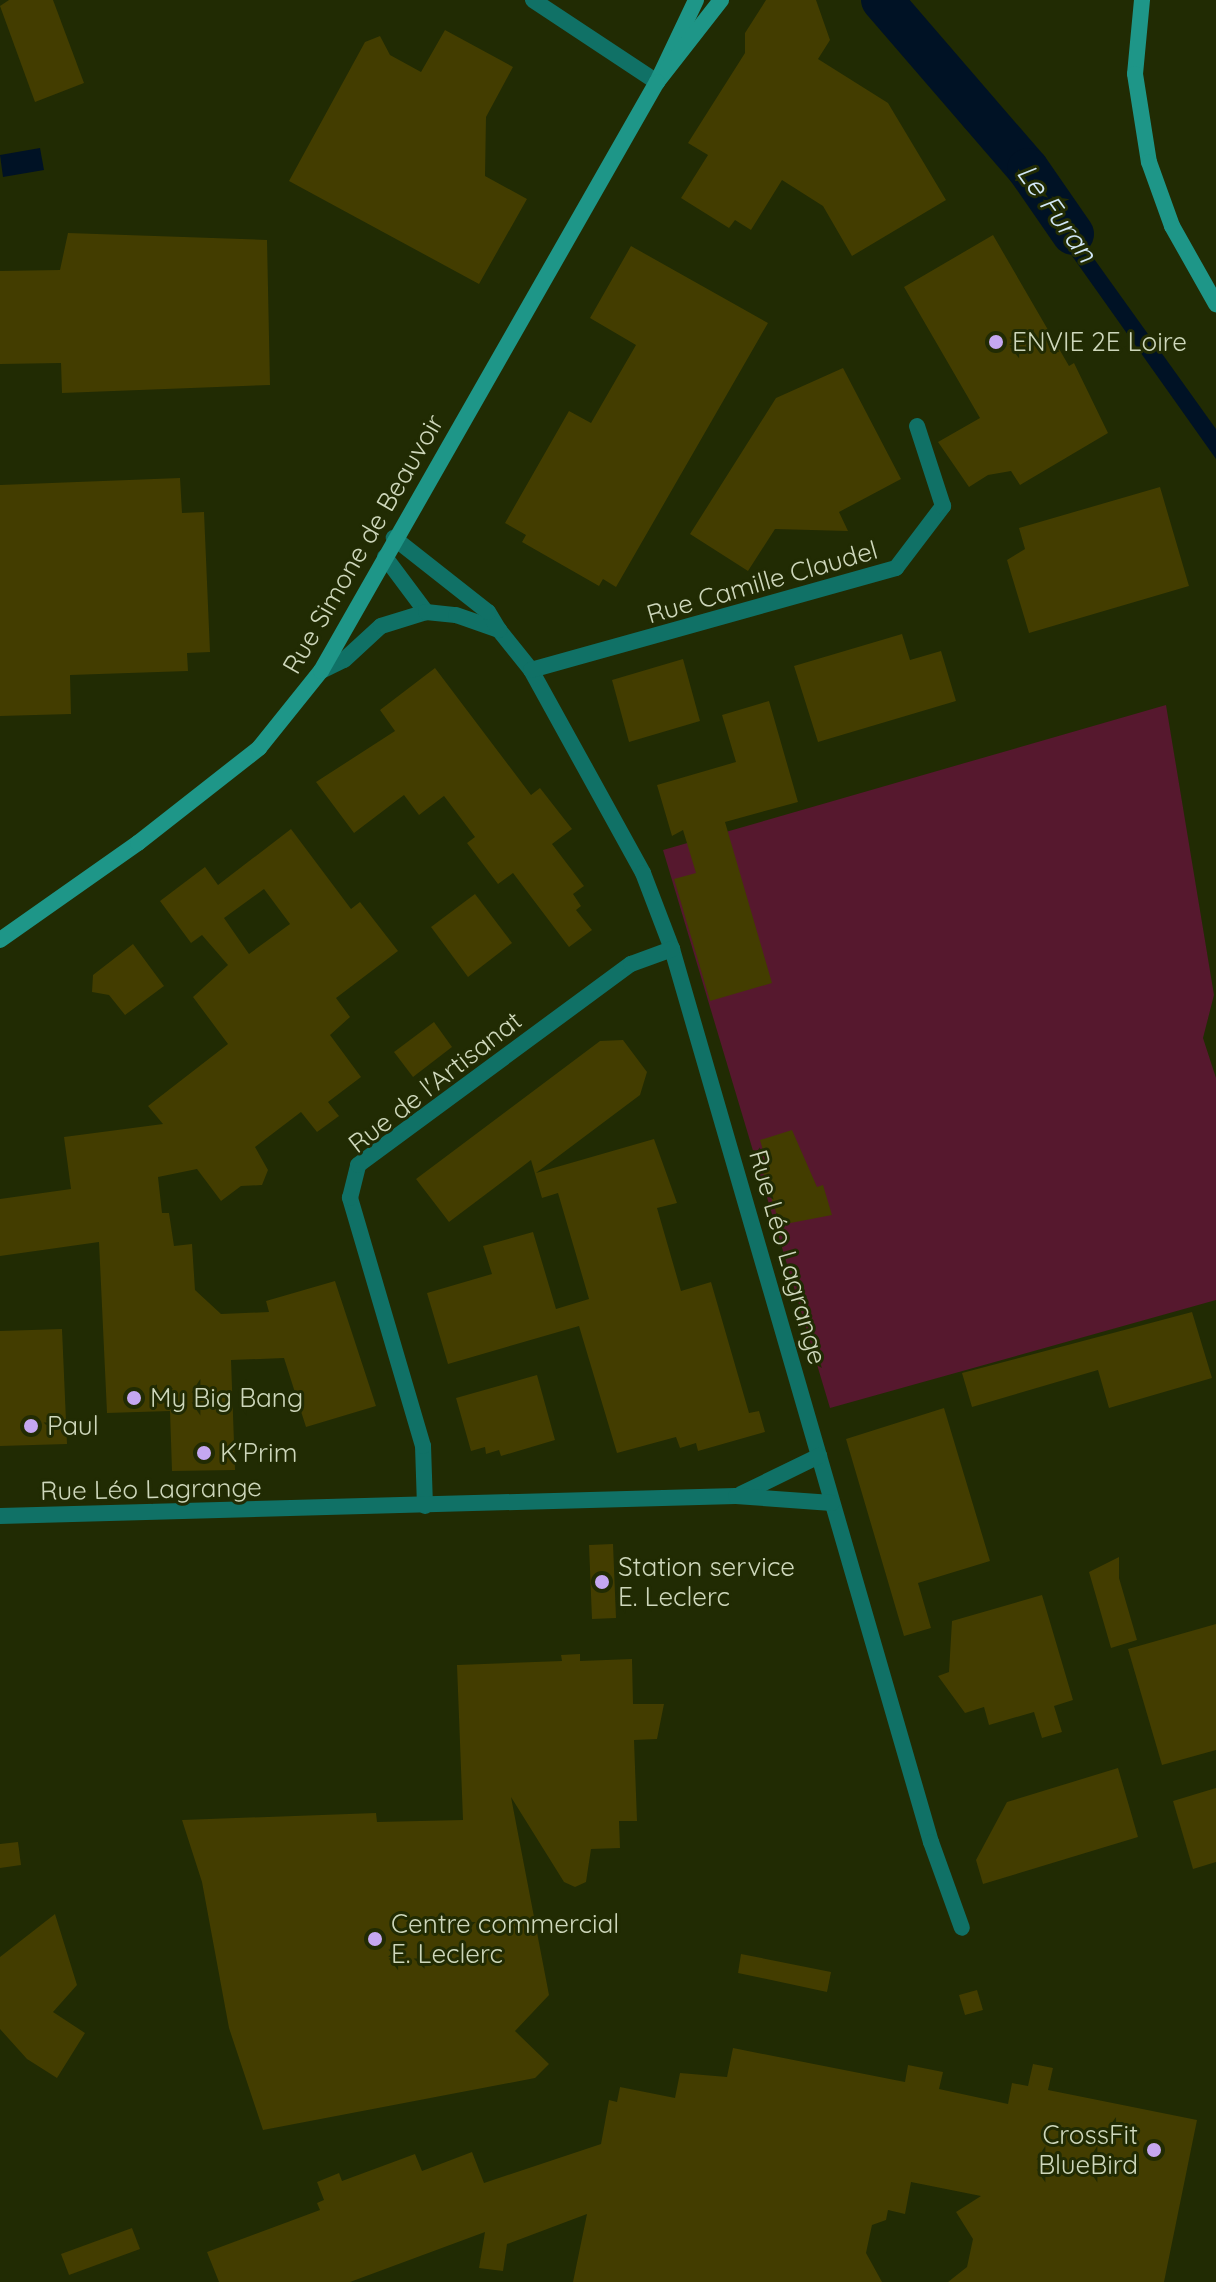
<!DOCTYPE html>
<meta charset="utf-8">
<style>
body{margin:0}
#map{position:relative;width:1216px;height:2282px;overflow:hidden;background:#212b03;font-family:Quicksand,sans-serif}
div>[style]{position:absolute}
.green>*{inset:0;background:#56182e}
.water>*{inset:0;background:#001225}
.river>*{height:42px;margin:-21px;padding:0 21px;transform-origin:21px;border-radius:21px;background:#001225}
.building>*{inset:0;background:#433d00}
.minor>*{height:16px;margin:-8px;padding:0 8px;transform-origin:8px;border-radius:8px;background:#107166}
.secondary>*{height:16px;margin:-8px;padding:0 8px;transform-origin:8px;border-radius:8px;background:#1e9688}
.dots>*{width:22px;height:22px;translate:-50% -50%;box-sizing:border-box;border:4px solid #212b03;border-radius:50%}
span{translate:-50% -50%;white-space:nowrap;text-align:center;line-height:1.15;-webkit-text-stroke:6px #212b03;paint-order:stroke}
.poi-label{font-size:26px;color:#ced7bb}
.left{translate:0 -50%;text-align:left}
.right{translate:-100% -50%;text-align:right}
.street-label{font-size:26px;color:#ced7bb}
.water-label{font-size:28px;color:#d1e6f6;font-style:italic}
</style>
<div id="map">
<div class="green">
<i style="clip-path:polygon(1166px 705px,1214px 995px,1203px 1038px,1216px 1078px,1216px 1300px,830px 1408px,663px 850px)"></i>
</div>
<div class="water">
<i style="clip-path:polygon(874px 0,891px 0,915px 45px,1025px 167px,1077px 235px,1216px 429px,1216px 459px,1021px 184px,965px 128px,885px 27px)"></i>
<i style="clip-path:polygon(40px 148px,44px 170px,3px 177px,0 155px)"></i>
</div>
<div class="river">
<i style="left:882px;top:0;width:223px;rotate:49.2deg"></i>
<i style="left:1028px;top:169px;width:79px;rotate:55.3deg"></i>
</div>
<div class="building">
<i style="clip-path:polygon(9px 0,53px 0,84px 83px,35px 102px,0 6px)"></i>
<i style="clip-path:polygon(766px 0,816px 0,830px 40px,818px 59px,888px 103px,946px 200px,852px 256px,823px 206px,782px 180px,751px 230px,735px 220px,729px 228px,681px 198px,708px 155px,688px 143px,745px 53px,745px 33px)"></i>
<i style="clip-path:polygon(445px 30px,513px 67px,486px 117px,485px 176px,527px 199px,479px 284px,289px 181px,365px 42px,380px 36px,390px 55px,421px 72px)"></i>
<i style="clip-path:polygon(68px 233px,267px 240px,270px 385px,62px 393px,61px 363px,0 364px,0 271px,60px 270px)"></i>
<i style="clip-path:polygon(993px 235px,1069px 366px,1074px 363px,1108px 433px,1020px 485px,1011px 471px,988px 475px,969px 487px,938px 442px,980px 418px,904px 287px)"></i>
<i style="clip-path:polygon(631px 246px,768px 323px,616px 587px,603px 579px,599px 586px,522px 542px,526px 535px,505px 523px,569px 411px,591px 423px,636px 345px,590px 318px)"></i>
<i style="clip-path:polygon(843px 368px,901px 479px,839px 512px,848px 531px,775px 529px,748px 571px,690px 534px,776px 398px)"></i>
<i style="clip-path:polygon(180px 478px,182px 513px,204px 512px,210px 652px,187px 653px,188px 671px,70px 675px,71px 714px,0 716px,0 485px)"></i>
<i style="clip-path:polygon(1160px 487px,1189px 586px,1029px 633px,1007px 560px,1025px 549px,1019px 528px)"></i>
<i style="clip-path:polygon(902px 634px,910px 660px,941px 651px,956px 701px,818px 742px,794px 666px)"></i>
<i style="clip-path:polygon(683px 659px,700px 721px,629px 742px,612px 680px)"></i>
<i style="clip-path:polygon(435px 668px,531px 795px,540px 788px,572px 829px,552px 844px,584px 886px,573px 894px,581px 906px,576px 910px,592px 930px,569px 947px,513px 873px,498px 884px,467px 843px,475px 837px,444px 796px,419px 815px,404px 795px,354px 833px,316px 782px,395px 731px,380px 710px)"></i>
<i style="clip-path:polygon(769px 701px,798px 802px,725px 822px,772px 983px,710px 1001px,674px 879px,696px 873px,683px 830px,672px 836px,657px 785px,736px 762px,722px 715px)"></i>
<i style="clip-path:polygon(evenodd,291px 829px,351px 909px,360px 902px,398px 951px,336px 998px,350px 1017px,330px 1035px,361px 1077px,328px 1102px,339px 1116px,317px 1132px,301px 1112px,255px 1147px,268px 1170px,262px 1185px,241px 1186px,221px 1201px,197px 1169px,158px 1177px,162px 1213px,169px 1213px,174px 1246px,192px 1244px,195px 1290px,221px 1314px,269px 1312px,266px 1301px,335px 1281px,376px 1406px,306px 1427px,284px 1358px,231px 1360px,235px 1470px,172px 1471px,170px 1411px,107px 1413px,99px 1242px,0 1256px,0 1199px,71px 1189px,64px 1137px,163px 1124px,148px 1106px,228px 1044px,193px 997px,228px 965px,202px 935px,191px 943px,160px 901px,205px 867px,218px 885px,291px 829px,264px 889px,290px 924px,249px 954px,224px 918px,264px 889px)"></i>
<i style="clip-path:polygon(475px 894px,512px 943px,468px 977px,431px 927px)"></i>
<i style="clip-path:polygon(133px 944px,164px 986px,125px 1015px,109px 995px,92px 992px,93px 975px)"></i>
<i style="clip-path:polygon(434px 1022px,452px 1047px,413px 1077px,394px 1052px)"></i>
<i style="clip-path:polygon(623px 1040px,647px 1072px,640px 1095px,536px 1173px,654px 1139px,677px 1203px,657px 1208px,681px 1291px,711px 1282px,749px 1413px,759px 1411px,765px 1432px,698px 1451px,696px 1443px,680px 1448px,676px 1437px,617px 1453px,579px 1326px,448px 1364px,427px 1293px,492px 1274px,483px 1246px,533px 1232px,556px 1309px,589px 1299px,558px 1193px,542px 1198px,531px 1160px,449px 1222px,416px 1179px,600px 1041px)"></i>
<i style="clip-path:polygon(792px 1130px,817px 1187px,823px 1185px,832px 1215px,780px 1225px,760px 1163px,766px 1161px,760px 1140px)"></i>
<i style="clip-path:polygon(1192px 1312px,1212px 1378px,1109px 1408px,1098px 1370px,972px 1407px,962px 1373px)"></i>
<i style="clip-path:polygon(62px 1329px,67px 1444px,0 1446px,0 1331px)"></i>
<i style="clip-path:polygon(537px 1375px,555px 1440px,501px 1456px,499px 1450px,486px 1454px,485px 1447px,471px 1451px,456px 1398px)"></i>
<i style="clip-path:polygon(944px 1408px,990px 1561px,918px 1583px,931px 1628px,904px 1636px,846px 1439px)"></i>
<i style="clip-path:polygon(613px 1544px,616px 1618px,592px 1619px,589px 1545px)"></i>
<i style="clip-path:polygon(1119px 1557px,1119px 1578px,1137px 1640px,1111px 1648px,1089px 1572px)"></i>
<i style="clip-path:polygon(1042px 1595px,1073px 1700px,1054px 1706px,1062px 1732px,1042px 1738px,1034px 1712px,989px 1725px,984px 1707px,965px 1713px,938px 1676px,949px 1672px,952px 1621px)"></i>
<i style="clip-path:polygon(1216px 1624px,1216px 1750px,1162px 1765px,1128px 1649px)"></i>
<i style="clip-path:polygon(580px 1654px,580px 1661px,632px 1659px,633px 1704px,664px 1704px,657px 1739px,634px 1740px,637px 1821px,619px 1821px,620px 1848px,591px 1849px,586px 1882px,575px 1887px,564px 1882px,511px 1797px,549px 1995px,515px 2031px,549px 2064px,535px 2078px,263px 2130px,229px 2028px,202px 1882px,182px 1820px,376px 1813px,377px 1822px,463px 1820px,457px 1665px,562px 1661px,561px 1655px)"></i>
<i style="clip-path:polygon(1118px 1768px,1138px 1837px,983px 1884px,976px 1860px,1007px 1802px)"></i>
<i style="clip-path:polygon(1216px 1788px,1216px 1862px,1193px 1869px,1173px 1801px)"></i>
<i style="clip-path:polygon(18px 1842px,21px 1865px,0 1868px,0 1844px)"></i>
<i style="clip-path:polygon(55px 1914px,77px 1985px,53px 2012px,85px 2033px,57px 2078px,27px 2059px,0 2029px,0 1957px)"></i>
<i style="clip-path:polygon(741px 1954px,831px 1972px,827px 1992px,738px 1973px)"></i>
<i style="clip-path:polygon(977px 1990px,983px 2010px,965px 2015px,959px 1995px)"></i>
<i style="clip-path:polygon(733px 2048px,905px 2082px,908px 2065px,943px 2072px,939px 2089px,1008px 2104px,1012px 2083px,1028px 2086px,1033px 2064px,1053px 2068px,1048px 2090px,1197px 2120px,1164px 2282px,948px 2282px,967px 2267px,973px 2239px,956px 2212px,981px 2196px,911px 2182px,905px 2214px,888px 2210px,886px 2220px,872px 2225px,866px 2253px,882px 2282px,573px 2282px,587px 2214px,507px 2244px,503px 2271px,479px 2268px,485px 2232px,350px 2282px,219px 2282px,207px 2252px,320px 2210px,317px 2203px,324px 2200px,317px 2182px,339px 2173px,342px 2181px,415px 2154px,422px 2171px,472px 2152px,484px 2183px,601px 2144px,609px 2100px,617px 2102px,620px 2087px,675px 2098px,680px 2073px,727px 2077px)"></i>
<i style="clip-path:polygon(132px 2228px,140px 2249px,69px 2275px,61px 2254px)"></i>
</div>
<div class="minor">
<i style="left:533px;top:0;width:149px;rotate:33.5deg"></i>
<i style="left:385px;top:557px;width:69px;rotate:53.3deg"></i>
<i style="left:499px;top:630px;width:51px;rotate:51.3deg"></i>
<i style="left:531px;top:670px;width:232px;rotate:61.1deg"></i>
<i style="left:643px;top:873px;width:81px;rotate:69.1deg"></i>
<i style="left:672px;top:949px;width:930px;rotate:73.83deg"></i>
<i style="left:931px;top:1842px;width:91px;rotate:70.2deg"></i>
<i style="left:531px;top:670px;width:379px;rotate:-15.6deg"></i>
<i style="left:896px;top:568px;width:78px;rotate:-52.8deg"></i>
<i style="left:943px;top:506px;width:84px;rotate:-108deg"></i>
<i style="left:321px;top:671px;width:25px;rotate:-26deg"></i>
<i style="left:344px;top:660px;width:50px;rotate:-42.6deg"></i>
<i style="left:381px;top:626px;width:47px;rotate:-17.3deg"></i>
<i style="left:426px;top:612px;width:30px;rotate:6deg"></i>
<i style="left:456px;top:615px;width:46px;rotate:19.2deg"></i>
<i style="left:499px;top:630px;width:21px;rotate:-121deg"></i>
<i style="left:488px;top:612px;width:120px;rotate:-141.8deg"></i>
<i style="left:741px;top:1494px;width:87px;rotate:-26deg"></i>
<i style="left:425px;top:1506px;width:60px;rotate:-91.9deg"></i>
<i style="left:423px;top:1446px;width:259px;rotate:-106.4deg"></i>
<i style="left:350px;top:1198px;width:34px;rotate:-76deg"></i>
<i style="left:358px;top:1165px;width:339px;rotate:-36.4deg"></i>
<i style="left:631px;top:964px;width:44px;rotate:-20.1deg"></i>
<i style="left:0;top:1516px;width:736px;rotate:-1.56deg"></i>
<i style="left:736px;top:1496px;width:96px;rotate:4.2deg"></i>
</div>
<div class="secondary">
<i style="left:696px;top:0;width:91px;rotate:115.4deg"></i>
<i style="left:657px;top:82px;width:104px;rotate:-52deg"></i>
<i style="left:1142px;top:0;width:74px;rotate:95.4deg"></i>
<i style="left:1135px;top:74px;width:89px;rotate:81deg"></i>
<i style="left:1149px;top:162px;width:68px;rotate:70.2deg"></i>
<i style="left:1172px;top:226px;width:90px;rotate:60.6deg"></i>
<i style="left:0;top:940px;width:169px;rotate:-35.1deg"></i>
<i style="left:138px;top:843px;width:154px;rotate:-38.1deg"></i>
<i style="left:259px;top:748px;width:99px;rotate:-51.2deg"></i>
<i style="left:321px;top:671px;width:678px;rotate:-60.3deg"></i>
</div>
<div class="dots">
<i style="left:996px;top:342px;background:#c5a7f1"></i>
<i style="left:134px;top:1398px;background:#c5a7f1"></i>
<i style="left:31px;top:1426px;background:#c5a7f1"></i>
<i style="left:204px;top:1453px;background:#c5a7f1"></i>
<i style="left:602px;top:1582px;background:#c5a7f1"></i>
<i style="left:375px;top:1939px;background:#c5a7f1"></i>
<i style="left:1154px;top:2150px;background:#c5a7f1"></i>
</div>
<div class="poi-label">
<span class="left" style="left:1012px;top:342px">ENVIE 2E Loire</span>
<span class="left" style="left:150px;top:1398px">My Big Bang</span>
<span class="left" style="left:47px;top:1426px">Paul</span>
<span class="left" style="left:220px;top:1453px">K'Prim</span>
<span class="left" style="left:618px;top:1582px">Station service<br>E. Leclerc</span>
<span class="left" style="left:391px;top:1939px">Centre commercial<br>E. Leclerc</span>
<span class="right" style="left:1138px;top:2150px">CrossFit<br>BlueBird</span>
</div>
<div class="street-label">
<span style="left:363px;top:544px;rotate:-60deg">Rue Simone de Beauvoir</span>
<span style="left:762px;top:582px;rotate:-16deg">Rue Camille Claudel</span>
<span style="left:435px;top:1082px;rotate:-38deg">Rue de l'Artisanat</span>
<span style="left:788px;top:1257px;rotate:74deg">Rue Léo Lagrange</span>
<span style="left:151px;top:1489px;rotate:-1deg">Rue Léo Lagrange</span>
</div>
<div class="water-label">
<span style="left:1057px;top:213px;rotate:54deg">Le Furan</span>
</div>
</div>
